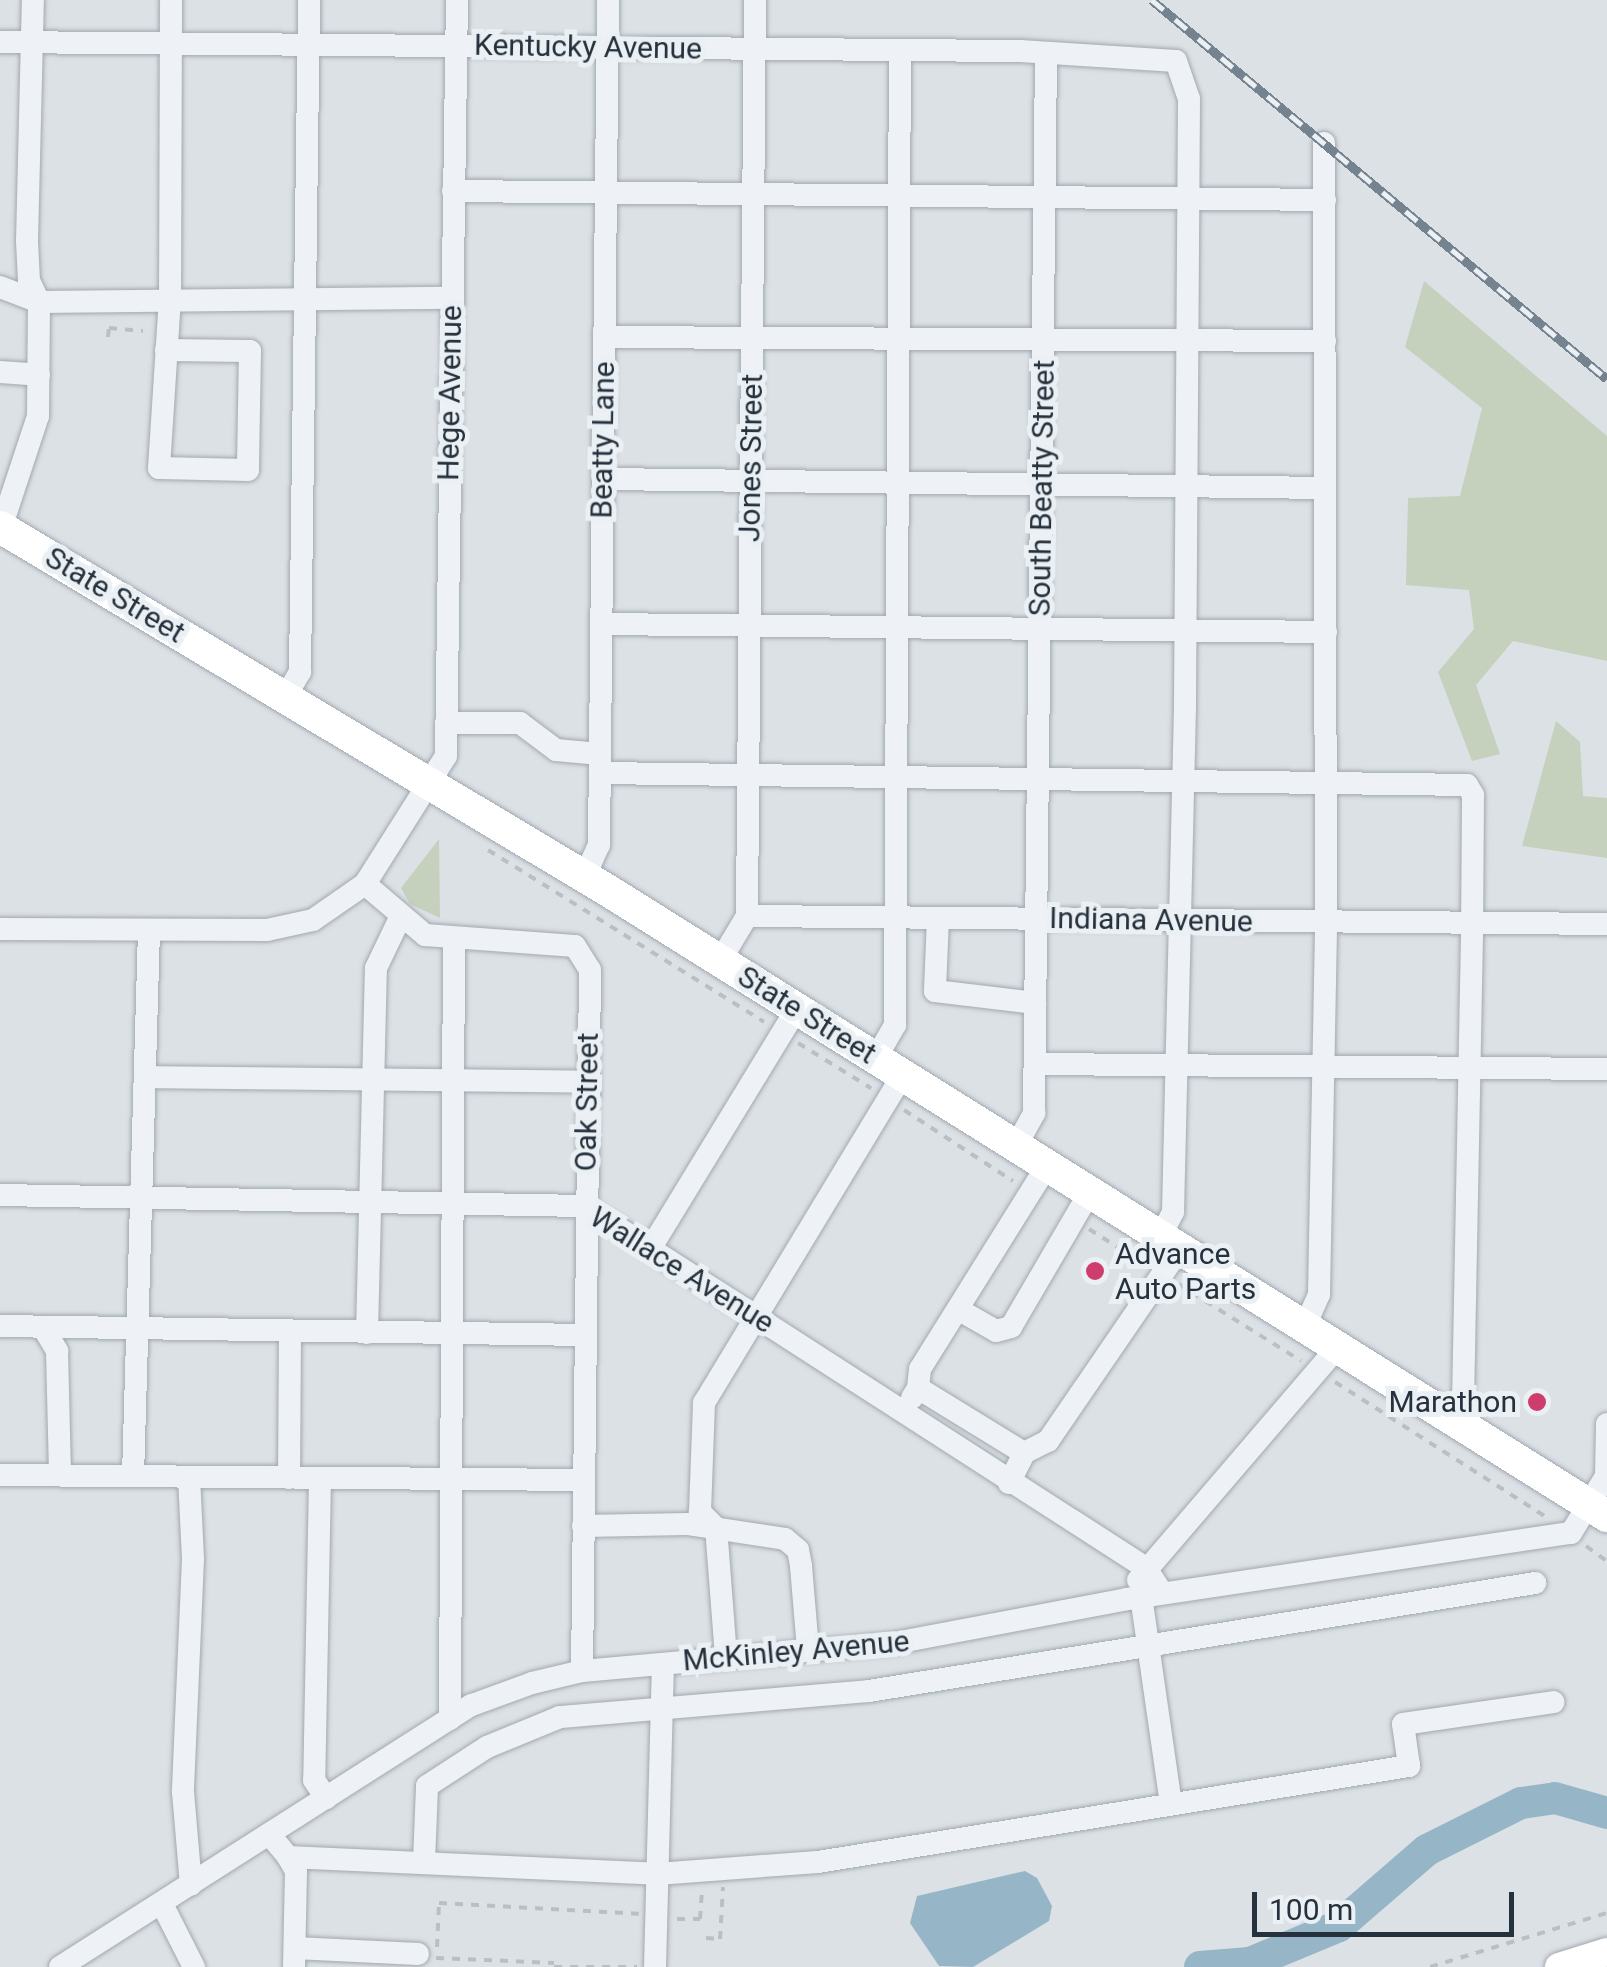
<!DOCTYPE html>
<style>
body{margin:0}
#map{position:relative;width:1607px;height:1967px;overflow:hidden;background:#dce1e6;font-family:Roboto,sans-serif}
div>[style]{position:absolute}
.green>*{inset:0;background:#c5d0bd}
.water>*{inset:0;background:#96b6c7}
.river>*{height:32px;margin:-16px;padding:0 16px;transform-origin:16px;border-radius:16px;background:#96b6c7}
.path>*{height:4px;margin-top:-2px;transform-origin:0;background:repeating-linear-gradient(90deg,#babfc5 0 8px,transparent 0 16px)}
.roads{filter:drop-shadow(0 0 2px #a1a9b0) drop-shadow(0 0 2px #a1a9b0)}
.minor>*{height:22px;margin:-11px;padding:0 11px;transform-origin:11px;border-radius:11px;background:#eef1f5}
.major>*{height:28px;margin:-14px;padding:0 14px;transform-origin:14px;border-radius:14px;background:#fff}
.highway>*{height:32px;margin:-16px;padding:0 16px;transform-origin:16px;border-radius:16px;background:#fff}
.rail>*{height:9px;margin-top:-4.5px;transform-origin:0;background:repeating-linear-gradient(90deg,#ebf0f4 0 15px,#758390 0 30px);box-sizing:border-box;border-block:2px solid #758390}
.dots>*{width:28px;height:28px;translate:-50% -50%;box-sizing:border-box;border:5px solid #ebf0f4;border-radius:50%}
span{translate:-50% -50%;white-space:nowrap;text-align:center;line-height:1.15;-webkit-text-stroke:10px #ebf0f4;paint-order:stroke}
.street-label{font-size:30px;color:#25313c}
.poi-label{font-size:30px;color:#25313c}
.left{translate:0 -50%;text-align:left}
.right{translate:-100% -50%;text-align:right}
.scale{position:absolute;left:1252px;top:1892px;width:262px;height:45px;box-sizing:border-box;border:5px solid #25313c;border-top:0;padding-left:12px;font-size:30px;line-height:35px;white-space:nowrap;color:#25313c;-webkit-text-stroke:8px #ebf0f4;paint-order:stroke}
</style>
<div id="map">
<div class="green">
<i style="clip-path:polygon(1424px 281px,1607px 436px,1607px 661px,1513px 641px,1476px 685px,1500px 754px,1472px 761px,1438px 672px,1474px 629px,1469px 590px,1406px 585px,1408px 498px,1460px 496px,1482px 408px,1405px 347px)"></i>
<i style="clip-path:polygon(1556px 721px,1580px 742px,1583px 796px,1607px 798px,1607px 858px,1522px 846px)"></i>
<i style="clip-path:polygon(439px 839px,440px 918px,410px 904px,401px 888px)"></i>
</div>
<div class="water">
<i style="clip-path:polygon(1025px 1871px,1037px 1878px,1052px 1906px,1049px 1921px,973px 1967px,939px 1966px,910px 1923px,917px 1896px)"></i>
</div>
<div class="river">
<i style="left:1200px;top:1967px;width:50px;rotate:-4.6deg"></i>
<i style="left:1250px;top:1963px;width:96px;rotate:-22.6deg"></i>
<i style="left:1339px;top:1926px;width:116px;rotate:-40.8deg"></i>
<i style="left:1427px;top:1850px;width:105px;rotate:-26.6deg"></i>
<i style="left:1521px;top:1803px;width:34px;rotate:-8deg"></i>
<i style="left:1555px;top:1798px;width:54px;rotate:16.1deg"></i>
</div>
<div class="path">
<i style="left:108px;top:337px;width:9px;rotate:-84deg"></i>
<i style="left:109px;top:328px;width:34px;rotate:5deg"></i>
<i style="left:488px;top:850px;width:325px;rotate:31.9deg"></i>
<i style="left:798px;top:1043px;width:86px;rotate:31.7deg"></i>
<i style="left:904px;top:1110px;width:130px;rotate:33.1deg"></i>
<i style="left:1089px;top:1229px;width:65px;rotate:32.5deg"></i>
<i style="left:1178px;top:1284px;width:145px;rotate:32deg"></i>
<i style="left:1335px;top:1382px;width:250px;rotate:32.6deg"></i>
<i style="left:1586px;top:1546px;width:26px;rotate:36deg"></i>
<i style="left:677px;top:1919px;width:23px"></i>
<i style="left:700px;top:1919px;width:27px;rotate:-86deg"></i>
<i style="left:706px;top:1938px;width:14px;rotate:4deg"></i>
<i style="left:720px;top:1939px;width:52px;rotate:-86.7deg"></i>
<i style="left:437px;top:1947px;width:44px;rotate:-87.4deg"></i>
<i style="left:439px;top:1903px;width:200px;rotate:3.1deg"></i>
<i style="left:436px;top:1958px;width:118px;rotate:2.4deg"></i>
<i style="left:554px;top:1967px;width:83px"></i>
<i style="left:1430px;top:1967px;width:185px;rotate:-17deg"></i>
</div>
<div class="roads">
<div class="minor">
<i style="left:0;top:42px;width:1020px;rotate:0.51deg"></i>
<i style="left:1020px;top:51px;width:156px;rotate:3.7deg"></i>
<i style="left:1176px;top:61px;width:40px;rotate:71.1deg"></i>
<i style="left:1189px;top:99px;width:608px;rotate:90.38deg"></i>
<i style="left:1185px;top:707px;width:505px;rotate:91.36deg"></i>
<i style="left:1173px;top:1212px;width:27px;rotate:117deg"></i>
<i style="left:453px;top:191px;width:872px;rotate:0.59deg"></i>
<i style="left:0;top:287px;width:42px;rotate:21deg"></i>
<i style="left:39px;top:302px;width:412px;rotate:-0.6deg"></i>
<i style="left:604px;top:337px;width:721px;rotate:0.32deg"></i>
<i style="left:166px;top:350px;width:84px;rotate:0.7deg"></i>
<i style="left:250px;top:351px;width:119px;rotate:91deg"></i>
<i style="left:248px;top:470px;width:89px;rotate:-178.7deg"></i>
<i style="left:159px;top:468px;width:169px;rotate:-86.3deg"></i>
<i style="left:170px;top:299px;width:299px;rotate:-89.8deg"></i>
<i style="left:0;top:372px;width:39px;rotate:4deg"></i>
<i style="left:603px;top:479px;width:722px;rotate:0.71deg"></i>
<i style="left:0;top:531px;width:121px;rotate:-71.7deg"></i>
<i style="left:38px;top:416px;width:114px;rotate:-89.5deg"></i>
<i style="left:39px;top:302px;width:23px;rotate:-115deg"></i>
<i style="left:29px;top:281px;width:40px;rotate:-92.9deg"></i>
<i style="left:27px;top:241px;width:241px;rotate:-88.6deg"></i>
<i style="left:602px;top:624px;width:724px;rotate:0.63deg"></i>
<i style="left:286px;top:696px;width:28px;rotate:-60deg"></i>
<i style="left:300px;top:672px;width:672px;rotate:-89.23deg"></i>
<i style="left:446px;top:723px;width:74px"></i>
<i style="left:520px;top:723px;width:45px;rotate:36.9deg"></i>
<i style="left:556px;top:750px;width:44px;rotate:5.2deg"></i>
<i style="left:600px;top:773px;width:867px;rotate:0.79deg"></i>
<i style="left:1467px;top:785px;width:12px;rotate:59deg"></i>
<i style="left:1473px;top:795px;width:140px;rotate:90.4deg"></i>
<i style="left:1472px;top:935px;width:459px;rotate:91.1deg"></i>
<i style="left:1463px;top:1394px;width:26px;rotate:122deg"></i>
<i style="left:585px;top:876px;width:34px;rotate:-66deg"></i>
<i style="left:599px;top:845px;width:845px;rotate:-89.39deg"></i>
<i style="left:365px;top:884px;width:79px;rotate:40.4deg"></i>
<i style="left:425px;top:935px;width:150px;rotate:4.2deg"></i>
<i style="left:575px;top:946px;width:28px;rotate:58deg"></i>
<i style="left:590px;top:970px;width:701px;rotate:90.65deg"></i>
<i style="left:747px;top:916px;width:860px;rotate:0.53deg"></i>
<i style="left:938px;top:918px;width:73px;rotate:92.4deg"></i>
<i style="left:935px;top:991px;width:101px;rotate:6.8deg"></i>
<i style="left:0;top:929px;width:267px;rotate:0.2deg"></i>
<i style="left:267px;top:930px;width:47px;rotate:-12.3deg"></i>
<i style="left:313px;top:920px;width:63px;rotate:-34.7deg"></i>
<i style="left:365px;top:884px;width:151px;rotate:-57.7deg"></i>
<i style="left:446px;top:756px;width:756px;rotate:-89.17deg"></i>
<i style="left:720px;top:961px;width:52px;rotate:-59deg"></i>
<i style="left:747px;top:916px;width:916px;rotate:-89.5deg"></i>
<i style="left:876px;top:1058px;width:38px;rotate:-60deg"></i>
<i style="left:895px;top:1025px;width:975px;rotate:-89.71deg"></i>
<i style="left:1035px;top:1064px;width:572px;rotate:0.5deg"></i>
<i style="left:145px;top:1077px;width:442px;rotate:0.6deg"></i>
<i style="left:1016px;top:1146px;width:38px;rotate:-61deg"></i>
<i style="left:1034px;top:1113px;width:1056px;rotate:-89.35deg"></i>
<i style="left:0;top:1195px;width:584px;rotate:1.08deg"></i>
<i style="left:584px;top:1206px;width:668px;rotate:32.79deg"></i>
<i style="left:1146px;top:1568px;width:30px;rotate:57deg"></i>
<i style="left:652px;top:1246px;width:279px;rotate:-58.6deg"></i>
<i style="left:961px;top:1311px;width:40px;rotate:29.7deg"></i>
<i style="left:996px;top:1331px;width:16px;rotate:-15deg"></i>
<i style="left:1011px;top:1327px;width:156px;rotate:-59.7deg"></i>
<i style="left:0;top:1326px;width:584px;rotate:0.88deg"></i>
<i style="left:1305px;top:1326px;width:35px;rotate:-66deg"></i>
<i style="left:1319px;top:1294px;width:373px;rotate:-88.9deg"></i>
<i style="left:1326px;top:921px;width:778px;rotate:-90.15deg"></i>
<i style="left:44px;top:1329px;width:26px;rotate:59deg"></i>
<i style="left:57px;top:1351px;width:124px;rotate:88.6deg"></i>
<i style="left:367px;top:1333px;width:365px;rotate:-88.6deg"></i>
<i style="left:376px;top:968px;width:55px;rotate:-64.4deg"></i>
<i style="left:918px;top:1388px;width:19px;rotate:-84deg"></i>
<i style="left:920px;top:1369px;width:239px;rotate:-58deg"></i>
<i style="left:912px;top:1398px;width:12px;rotate:-59deg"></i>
<i style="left:918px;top:1388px;width:124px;rotate:31.5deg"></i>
<i style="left:0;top:1475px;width:583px;rotate:0.49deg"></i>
<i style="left:133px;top:1476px;width:546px;rotate:-88.32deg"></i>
<i style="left:189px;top:1477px;width:82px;rotate:87.2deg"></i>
<i style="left:193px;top:1559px;width:233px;rotate:92.5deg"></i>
<i style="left:183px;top:1792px;width:93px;rotate:85.1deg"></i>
<i style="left:289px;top:1478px;width:146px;rotate:-89.6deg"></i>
<i style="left:320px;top:1479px;width:301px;rotate:91.1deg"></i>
<i style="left:314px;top:1780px;width:22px;rotate:56deg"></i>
<i style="left:1009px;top:1483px;width:34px;rotate:-63deg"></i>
<i style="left:1024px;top:1453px;width:27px;rotate:-27deg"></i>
<i style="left:1048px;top:1441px;width:234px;rotate:-55.6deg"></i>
<i style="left:583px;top:1526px;width:104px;rotate:-1.1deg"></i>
<i style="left:687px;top:1524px;width:99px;rotate:8.7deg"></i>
<i style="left:785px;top:1539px;width:17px;rotate:40deg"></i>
<i style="left:798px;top:1550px;width:16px;rotate:79deg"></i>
<i style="left:801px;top:1566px;width:84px;rotate:85.2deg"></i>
<i style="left:1138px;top:1580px;width:307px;rotate:-49.4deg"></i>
<i style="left:1141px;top:1596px;width:210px;rotate:81.8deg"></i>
<i style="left:726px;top:1657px;width:129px;rotate:-94.4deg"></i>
<i style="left:716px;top:1528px;width:23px;rotate:-135deg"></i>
<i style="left:700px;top:1512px;width:109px;rotate:-87.9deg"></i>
<i style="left:704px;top:1403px;width:384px;rotate:-58.8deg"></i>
<i style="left:450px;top:1719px;width:780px;rotate:-89.71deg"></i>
<i style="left:269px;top:1834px;width:30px;rotate:50deg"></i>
<i style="left:288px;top:1857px;width:369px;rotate:2.6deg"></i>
<i style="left:657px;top:1874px;width:161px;rotate:-4.3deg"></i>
<i style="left:818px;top:1862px;width:599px;rotate:-9.23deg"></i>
<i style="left:1409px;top:1766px;width:42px;rotate:-98.1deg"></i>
<i style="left:1403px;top:1724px;width:152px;rotate:-8.3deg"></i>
<i style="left:288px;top:1857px;width:16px;rotate:60deg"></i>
<i style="left:296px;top:1871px;width:96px;rotate:91.2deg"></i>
<i style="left:424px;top:1862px;width:76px;rotate:-87.7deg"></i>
<i style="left:427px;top:1786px;width:72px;rotate:-33deg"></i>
<i style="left:487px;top:1747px;width:79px;rotate:-22.3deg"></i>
<i style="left:560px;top:1717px;width:310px;rotate:-4.8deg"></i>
<i style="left:869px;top:1691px;width:675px;rotate:-9.21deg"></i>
<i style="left:162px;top:1904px;width:71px;rotate:63.1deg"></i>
<i style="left:295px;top:1948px;width:123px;rotate:2.8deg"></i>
<i style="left:60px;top:1967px;width:488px;rotate:-32.5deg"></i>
<i style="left:472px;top:1705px;width:64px;rotate:-20.1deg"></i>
<i style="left:532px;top:1683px;width:51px;rotate:-13.5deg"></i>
<i style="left:582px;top:1671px;width:314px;rotate:-5.1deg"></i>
<i style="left:895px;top:1643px;width:236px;rotate:-10.7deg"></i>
<i style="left:1127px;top:1599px;width:449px;rotate:-8.5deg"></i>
<i style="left:1571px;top:1533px;width:67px;rotate:-58.4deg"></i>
<i style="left:1606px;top:1476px;width:52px;rotate:-88.9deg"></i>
<i style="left:655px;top:1967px;width:303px;rotate:-88.5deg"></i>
</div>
<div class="major">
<i style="left:1559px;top:1967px;width:50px;rotate:-17.4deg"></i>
</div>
<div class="highway">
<i style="left:0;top:527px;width:707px;rotate:30.88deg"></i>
<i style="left:607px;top:890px;width:1180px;rotate:32.05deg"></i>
</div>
</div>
<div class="rail">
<i style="left:1152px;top:0;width:592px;rotate:39.79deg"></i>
</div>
<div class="dots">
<i style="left:1095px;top:1271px;background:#ce3d6b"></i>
<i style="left:1537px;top:1402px;background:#ce3d6b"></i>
</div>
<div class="street-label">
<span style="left:588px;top:47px;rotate:1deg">Kentucky Avenue</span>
<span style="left:450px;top:393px;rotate:-89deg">Hege Avenue</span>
<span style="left:603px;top:440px;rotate:-89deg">Beatty Lane</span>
<span style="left:751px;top:458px;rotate:-89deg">Jones Street</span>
<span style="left:1042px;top:488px;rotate:-89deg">South Beatty Street</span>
<span style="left:115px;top:595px;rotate:31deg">State Street</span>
<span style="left:1151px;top:920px;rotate:1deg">Indiana Avenue</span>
<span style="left:807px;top:1015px;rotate:32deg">State Street</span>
<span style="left:587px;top:1102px;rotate:-89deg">Oak Street</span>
<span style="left:682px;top:1270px;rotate:32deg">Wallace Avenue</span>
<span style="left:796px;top:1651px;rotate:-5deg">McKinley Avenue</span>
</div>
<div class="poi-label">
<span class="left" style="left:1115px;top:1271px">Advance<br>Auto Parts</span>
<span class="right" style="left:1517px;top:1402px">Marathon</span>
</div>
<div class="scale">100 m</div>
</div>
